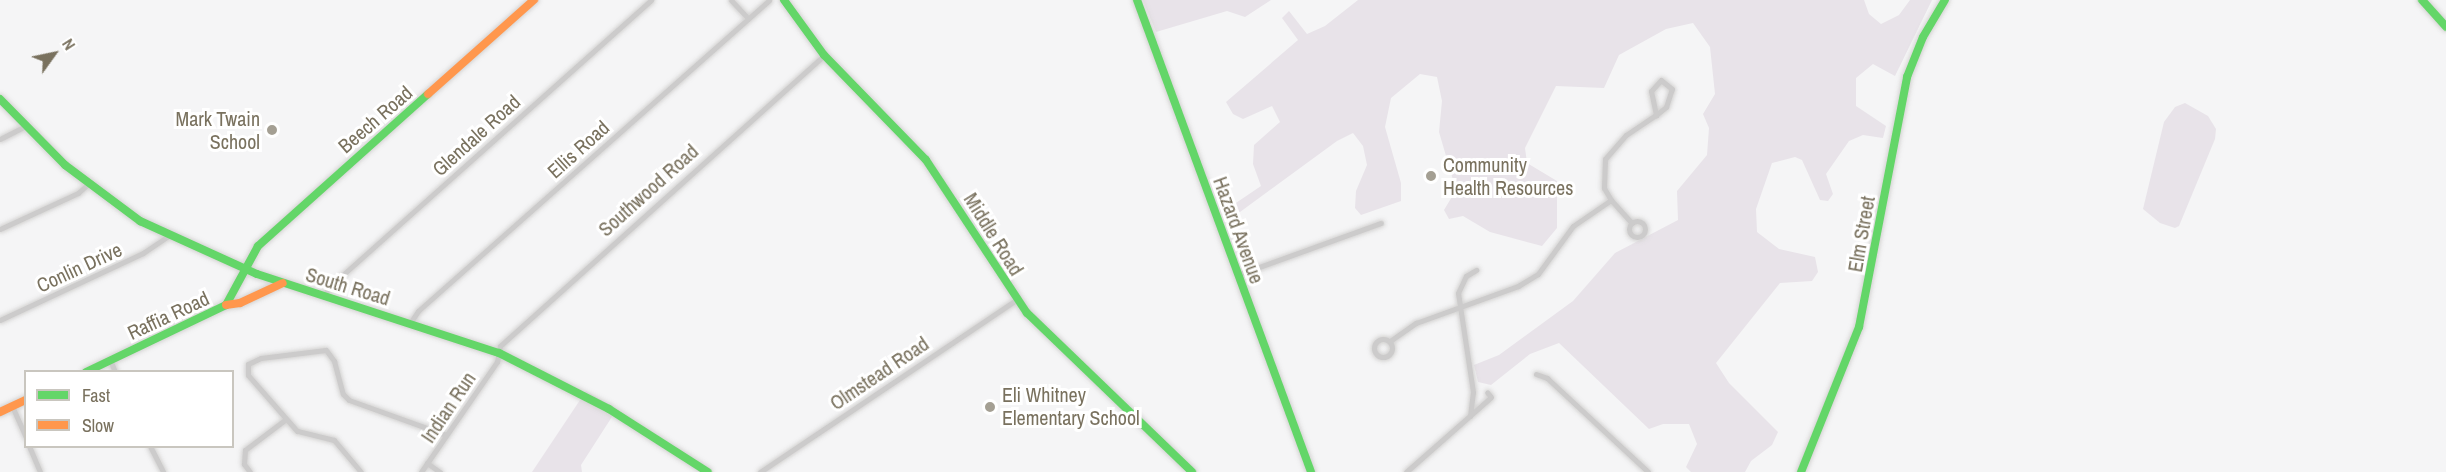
<!DOCTYPE html>
<style>
body{margin:0}
#map{position:relative;width:2446px;height:472px;overflow:hidden;background:#f5f5f6;font-family:"Archivo Narrow",sans-serif}
div>[style]{position:absolute}
.green>*{inset:0;background:#e8e3e9}
.roads{filter:drop-shadow(0 0 2px #d4d3d2) drop-shadow(0 0 2px #d4d3d2)}
.street>*{height:5px;margin:-2.5px;padding:0 2.5px;transform-origin:2.5px;border-radius:2.5px;background:#cccbcb}
.street>.ring{margin:-2.5px;padding:0;box-sizing:content-box;background:none;border:5px solid #cccbcb;border-radius:50%}
.fast>*{height:8px;margin:-4px;padding:0 4px;transform-origin:4px;border-radius:4px;background:#63d668}
.slow>*{height:8px;margin:-4px;padding:0 4px;transform-origin:4px;border-radius:4px;background:#ff974d}
.dots>*{width:16px;height:16px;translate:-50% -50%;box-sizing:border-box;border:3px solid #fff;border-radius:50%}
span{translate:-50% -50%;white-space:nowrap;text-align:center;line-height:1.15;-webkit-text-stroke:6px #fff;paint-order:stroke}
.poi-label{font-size:20px;color:#79715e}
.right{translate:-100% -50%;text-align:right}
.left{translate:0 -50%;text-align:left}
.street-label{font-size:20px;color:#79715e}
.legend{position:absolute;left:24px;top:370px;width:210px;height:78px;box-sizing:border-box;background:#fff;border:2px solid #c9c6bf;margin:0;padding:8px 10px;list-style:none;font-size:18px;color:#79715e}
.legend li{display:flex;align-items:center;gap:12px;height:30px}
.legend b{width:30px;border:2px solid #c9c6bf}
.north{position:absolute;left:24px;top:24px;width:60px;height:60px;-webkit-text-stroke:4px #fff;paint-order:stroke;rotate:57deg;font-size:16px;font-weight:700;line-height:24px;text-align:center;color:#79715e}
.north::after{content:'';display:block;margin:auto;width:21px;height:27px;background:#79715e;clip-path:polygon(50% 0,100% 100%,50% 72%,0 100%)}
</style>
<div id="map">
<div class="green">
<i style="clip-path:polygon(1143px 0,1271px 0,1245px 17px,1227px 11px,1156px 32px)"></i>
<i style="clip-path:polygon(1358px 0,1864px 0,1869px 14px,1881px 24px,1899px 15px,1910px 0,1932px 0,1895px 76px,1873px 64px,1856px 78px,1856px 106px,1886px 126px,1883px 138px,1863px 135px,1849px 141px,1826px 174px,1833px 194px,1828px 201px,1820px 200px,1802px 160px,1795px 157px,1772px 163px,1756px 209px,1757px 232px,1779px 249px,1815px 257px,1818px 272px,1812px 281px,1780px 283px,1716px 363px,1729px 383px,1778px 432px,1772px 445px,1751px 461px,1745px 472px,1691px 472px,1686px 467px,1697px 444px,1689px 424px,1663px 424px,1649px 429px,1559px 343px,1530px 354px,1491px 385px,1478px 382px,1474px 365px,1499px 355px,1573px 301px,1615px 253px,1678px 220px,1677px 191px,1707px 155px,1709px 128px,1703px 114px,1715px 94px,1710px 47px,1693px 23px,1666px 29px,1619px 55px,1604px 88px,1556px 86px,1525px 148px,1527px 163px,1557px 181px,1557px 228px,1542px 246px,1490px 232px,1463px 216px,1449px 219px,1444px 210px,1456px 190px,1439px 132px,1442px 101px,1437px 77px,1420px 74px,1391px 98px,1385px 127px,1401px 183px,1401px 201px,1361px 215px,1355px 208px,1356px 191px,1367px 165px,1363px 146px,1353px 133px,1337px 141px,1240px 212px,1229px 214px,1227px 209px,1261px 186px,1253px 164px,1254px 145px,1280px 122px,1272px 106px,1243px 119px,1233px 114px,1226px 102px,1298px 40px,1282px 18px,1289px 11px,1307px 34px,1325px 26px)"></i>
<i style="clip-path:polygon(2185px 103px,2208px 116px,2216px 129px,2215px 139px,2179px 226px,2175px 228px,2160px 223px,2143px 209px,2164px 122px,2175px 107px)"></i>
<i style="clip-path:polygon(586px 391px,617px 409px,581px 465px,582px 472px,532px 472px)"></i>
</div>
<div class="roads">
<div class="street">
<i style="left:731px;top:0;width:25px;rotate:47deg"></i>
<i style="left:0;top:139px;width:27px;rotate:-27deg"></i>
<i style="left:1611px;top:200px;width:31px;rotate:48deg"></i>
<i class="ring" style="left:1629px;top:221px;width:11px;height:11px"></i>
<i style="left:0;top:229px;width:86px;rotate:-24.8deg"></i>
<i style="left:78px;top:193px;width:13px;rotate:-42deg"></i>
<i style="left:1237px;top:275px;width:153px;rotate:-19.9deg"></i>
<i style="left:325px;top:295px;width:8px;rotate:-67deg"></i>
<i style="left:328px;top:288px;width:433px;rotate:-41.7deg"></i>
<i style="left:0;top:320px;width:158px;rotate:-25.1deg"></i>
<i style="left:143px;top:253px;width:30px;rotate:-34deg"></i>
<i style="left:410px;top:323px;width:14px;rotate:-56deg"></i>
<i style="left:418px;top:311px;width:469px;rotate:-41.5deg"></i>
<i class="ring" style="left:1374px;top:339px;width:13px;height:13px"></i>
<i style="left:1390px;top:341px;width:32px;rotate:-35deg"></i>
<i style="left:1416px;top:323px;width:109px;rotate:-19.9deg"></i>
<i style="left:1518px;top:286px;width:23px;rotate:-31deg"></i>
<i style="left:1538px;top:274px;width:59px;rotate:-53.9deg"></i>
<i style="left:1573px;top:226px;width:46px;rotate:-34.4deg"></i>
<i style="left:1611px;top:200px;width:14px;rotate:-120deg"></i>
<i style="left:1604px;top:188px;width:29px;rotate:-88deg"></i>
<i style="left:1605px;top:159px;width:32px;rotate:-49deg"></i>
<i style="left:1626px;top:135px;width:36px;rotate:-34deg"></i>
<i style="left:1656px;top:115px;width:13px;rotate:-39deg"></i>
<i style="left:1666px;top:107px;width:19px;rotate:-72deg"></i>
<i style="left:1672px;top:89px;width:14px;rotate:-141deg"></i>
<i style="left:1661px;top:80px;width:15px;rotate:132deg"></i>
<i style="left:1651px;top:91px;width:25px;rotate:78deg"></i>
<i style="left:110px;top:360px;width:13px;rotate:67deg"></i>
<i style="left:1536px;top:374px;width:12px;rotate:20deg"></i>
<i style="left:1547px;top:378px;width:138px;rotate:42.9deg"></i>
<i style="left:12px;top:406px;width:35px;rotate:66deg"></i>
<i style="left:1470px;top:416px;width:24px;rotate:-83deg"></i>
<i style="left:1473px;top:392px;width:100px;rotate:-98.6deg"></i>
<i style="left:1458px;top:293px;width:19px;rotate:-65deg"></i>
<i style="left:1466px;top:276px;width:12px;rotate:-31deg"></i>
<i style="left:29px;top:446px;width:28px;rotate:67deg"></i>
<i style="left:150px;top:446px;width:29px;rotate:63deg"></i>
<i style="left:427px;top:463px;width:16px;rotate:35deg"></i>
<i style="left:250px;top:472px;width:10px;rotate:-127deg"></i>
<i style="left:244px;top:464px;width:14px;rotate:-86deg"></i>
<i style="left:245px;top:450px;width:51px;rotate:-37.1deg"></i>
<i style="left:361px;top:472px;width:42px;rotate:-130.2deg"></i>
<i style="left:334px;top:440px;width:38px;rotate:-166deg"></i>
<i style="left:297px;top:431px;width:74px;rotate:-131.2deg"></i>
<i style="left:248px;top:375px;width:11px;rotate:-90deg"></i>
<i style="left:248px;top:364px;width:14px;rotate:-25deg"></i>
<i style="left:261px;top:358px;width:65px;rotate:-7deg"></i>
<i style="left:326px;top:350px;width:14px;rotate:54deg"></i>
<i style="left:334px;top:361px;width:34px;rotate:75deg"></i>
<i style="left:343px;top:394px;width:8px;rotate:45deg"></i>
<i style="left:349px;top:400px;width:103px;rotate:19.8deg"></i>
<i style="left:421px;top:472px;width:134px;rotate:-55.4deg"></i>
<i style="left:497px;top:362px;width:16px;rotate:-79deg"></i>
<i style="left:500px;top:346px;width:435px;rotate:-41.9deg"></i>
<i style="left:760px;top:472px;width:308px;rotate:-33.9deg"></i>
<i style="left:1406px;top:472px;width:113px;rotate:-41.4deg"></i>
<i style="left:1491px;top:397px;width:6px;rotate:-129deg"></i>
</div>
<div class="fast">
<i style="left:784px;top:0;width:68px;rotate:54deg"></i>
<i style="left:824px;top:55px;width:146px;rotate:45.8deg"></i>
<i style="left:926px;top:160px;width:183px;rotate:56.6deg"></i>
<i style="left:1027px;top:313px;width:229px;rotate:43.9deg"></i>
<i style="left:1137px;top:0;width:503px;rotate:69.76deg"></i>
<i style="left:2422px;top:0;width:36px;rotate:48deg"></i>
<i style="left:0;top:99px;width:93px;rotate:45.4deg"></i>
<i style="left:65px;top:165px;width:94px;rotate:36.7deg"></i>
<i style="left:140px;top:221px;width:128px;rotate:24.4deg"></i>
<i style="left:257px;top:274px;width:255px;rotate:18.1deg"></i>
<i style="left:499px;top:353px;width:123px;rotate:27deg"></i>
<i style="left:609px;top:409px;width:117px;rotate:32.5deg"></i>
<i style="left:86px;top:372px;width:155px;rotate:-25.6deg"></i>
<i style="left:226px;top:305px;width:67px;rotate:-61.5deg"></i>
<i style="left:258px;top:246px;width:228px;rotate:-41.8deg"></i>
<i style="left:1801px;top:472px;width:156px;rotate:-68.2deg"></i>
<i style="left:1859px;top:327px;width:255px;rotate:-79.1deg"></i>
<i style="left:1907px;top:77px;width:43px;rotate:-68.2deg"></i>
<i style="left:1923px;top:37px;width:43px;rotate:-59.3deg"></i>
</div>
<div class="slow">
<i style="left:428px;top:94px;width:142px;rotate:-41.6deg"></i>
<i style="left:226px;top:305px;width:14px;rotate:-8deg"></i>
<i style="left:240px;top:303px;width:47px;rotate:-24.9deg"></i>
<i style="left:0;top:412px;width:29px;rotate:-25deg"></i>
</div>
</div>
<div class="dots">
<i style="left:272px;top:130px;background:#a49f93"></i>
<i style="left:1431px;top:176px;background:#a49f93"></i>
<i style="left:990px;top:407px;background:#a49f93"></i>
</div>
<div class="poi-label">
<span class="right" style="left:260px;top:130px">Mark Twain<br>School</span>
<span class="left" style="left:1443px;top:176px">Community<br>Health Resources</span>
<span class="left" style="left:1002px;top:406px">Eli Whitney<br>Elementary School</span>
</div>
<div class="street-label">
<span style="left:375px;top:119px;rotate:-41deg">Beech Road</span>
<span style="left:476px;top:135px;rotate:-42deg">Glendale Road</span>
<span style="left:578px;top:149px;rotate:-42deg">Ellis Road</span>
<span style="left:648px;top:190px;rotate:-42deg">Southwood Road</span>
<span style="left:1239px;top:230px;rotate:70deg">Hazard Avenue</span>
<span style="left:994px;top:234px;rotate:58deg">Middle Road</span>
<span style="left:1861px;top:234px;rotate:-80deg">Elm Street</span>
<span style="left:79px;top:267px;rotate:-25deg">Conlin Drive</span>
<span style="left:348px;top:286px;rotate:17deg">South Road</span>
<span style="left:168px;top:315px;rotate:-25deg">Raffia Road</span>
<span style="left:879px;top:373px;rotate:-34deg">Olmstead Road</span>
<span style="left:448px;top:407px;rotate:-56deg">Indian Run</span>
</div>
<ul class="legend">
<li><b style="height:8px;background:#63d668"></b>Fast</li>
<li><b style="height:8px;background:#ff974d"></b>Slow</li>
</ul>
<div class="north">N</div>
</div>
